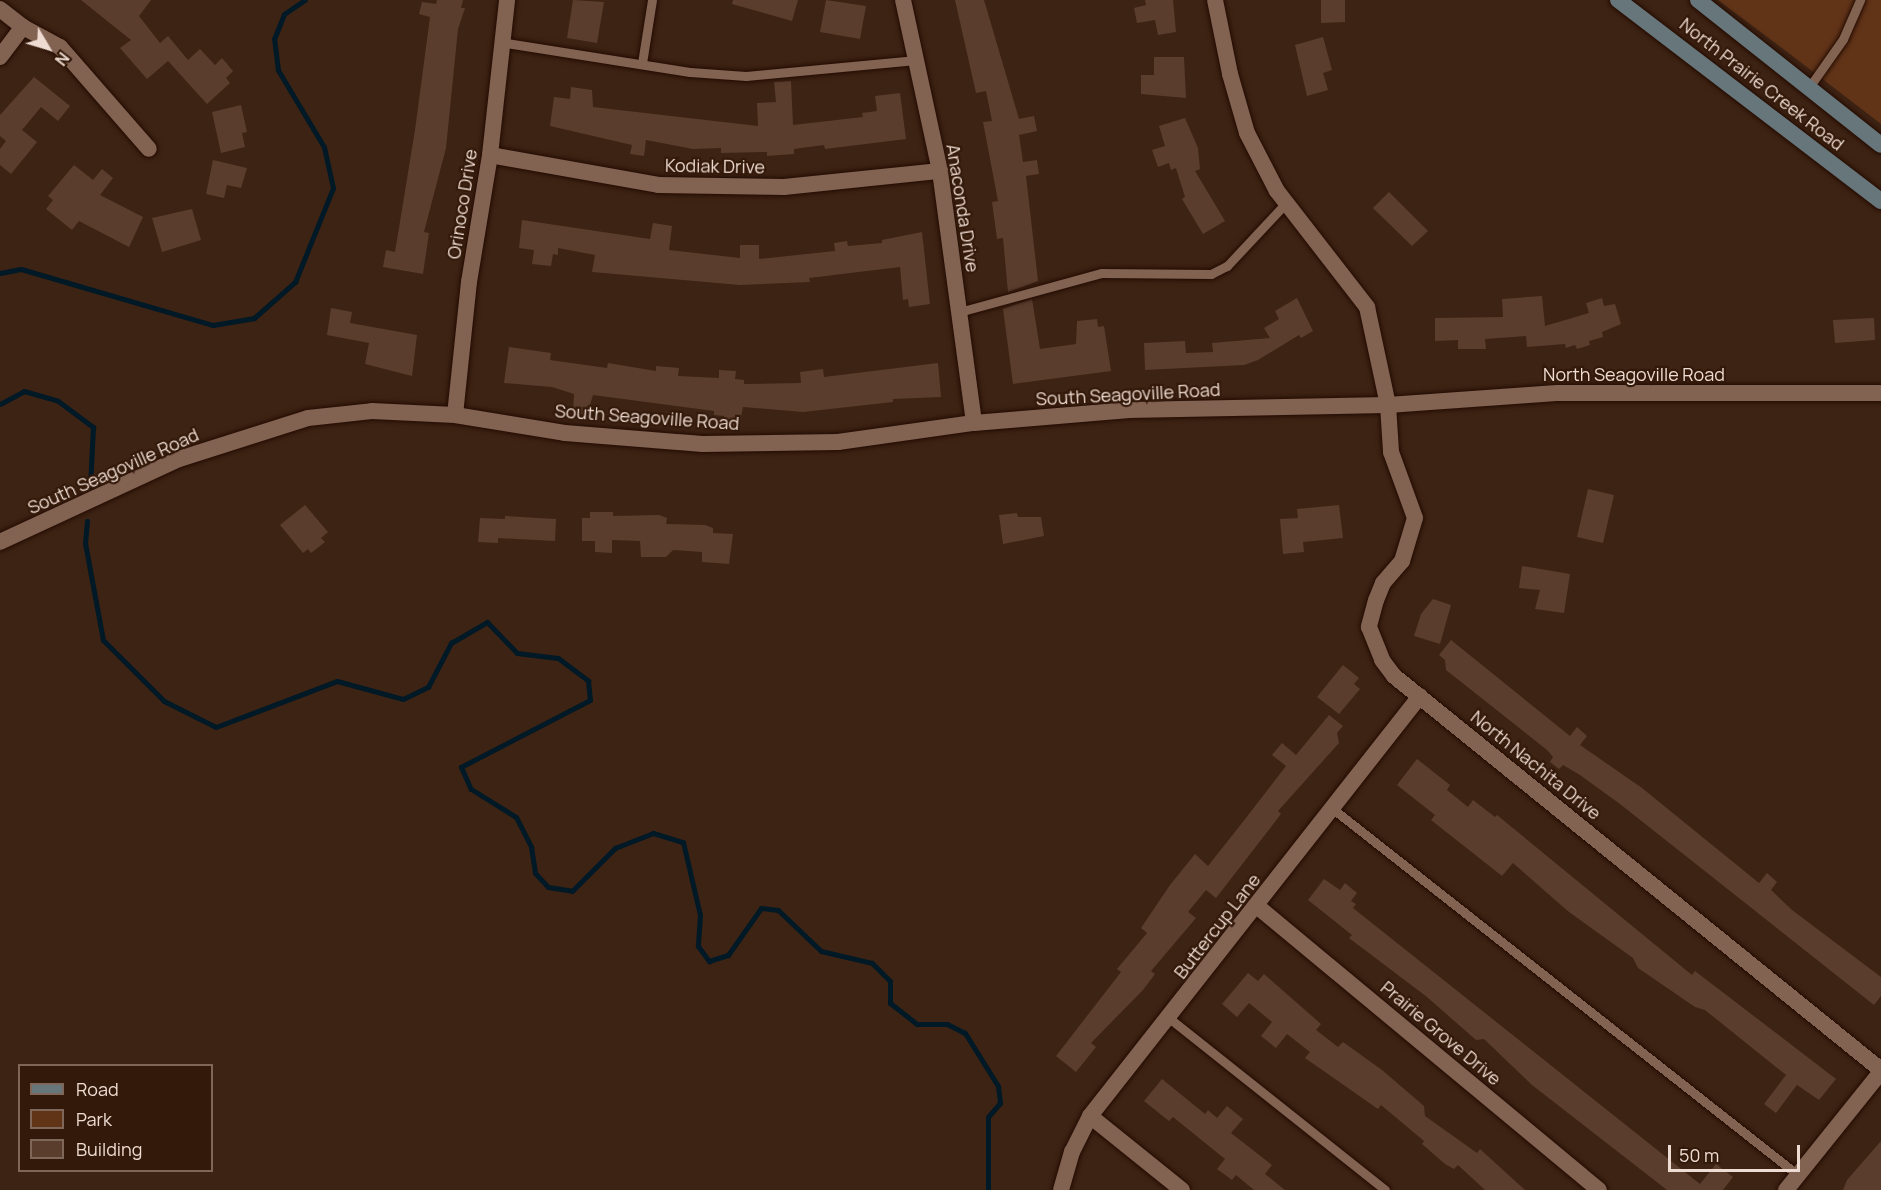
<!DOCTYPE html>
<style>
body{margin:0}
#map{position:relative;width:1881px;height:1190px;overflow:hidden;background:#3d2313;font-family:Manrope,sans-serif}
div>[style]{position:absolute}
.green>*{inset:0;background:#613418}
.stream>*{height:5px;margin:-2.5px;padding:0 2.5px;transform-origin:2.5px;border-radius:2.5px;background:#001926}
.building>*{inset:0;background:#5a3d2d}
.roads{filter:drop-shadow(0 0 2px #230b00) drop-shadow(0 0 2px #230b00)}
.service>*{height:9px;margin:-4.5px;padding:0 4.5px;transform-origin:4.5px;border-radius:4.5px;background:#826251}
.minor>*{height:16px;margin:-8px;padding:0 8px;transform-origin:8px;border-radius:8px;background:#826251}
.tertiary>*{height:16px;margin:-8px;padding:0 8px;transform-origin:8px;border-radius:8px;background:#826251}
.secondary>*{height:16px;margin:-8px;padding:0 8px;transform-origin:8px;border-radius:8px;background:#67767a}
span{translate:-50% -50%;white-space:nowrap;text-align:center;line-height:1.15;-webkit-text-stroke:4.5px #331909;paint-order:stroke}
.street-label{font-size:18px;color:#eedbd1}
.legend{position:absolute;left:18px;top:1064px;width:195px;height:108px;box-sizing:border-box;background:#331909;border:2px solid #7e6759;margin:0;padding:8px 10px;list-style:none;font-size:18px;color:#eedbd1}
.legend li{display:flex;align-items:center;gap:12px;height:30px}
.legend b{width:30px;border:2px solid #7e6759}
.north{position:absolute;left:18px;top:18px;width:60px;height:60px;-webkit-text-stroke:4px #331909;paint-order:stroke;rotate:128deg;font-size:16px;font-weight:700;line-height:24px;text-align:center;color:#eedbd1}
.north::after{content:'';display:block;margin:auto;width:21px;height:27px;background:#eedbd1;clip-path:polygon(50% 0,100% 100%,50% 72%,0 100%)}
.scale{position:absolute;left:1668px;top:1145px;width:132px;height:27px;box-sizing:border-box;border:3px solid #eedbd1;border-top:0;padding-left:8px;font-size:18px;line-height:21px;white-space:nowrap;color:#eedbd1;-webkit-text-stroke:4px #331909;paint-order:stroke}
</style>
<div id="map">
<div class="green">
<i style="clip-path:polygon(1718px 0,1881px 0,1881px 124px,1786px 51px)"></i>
</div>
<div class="stream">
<i style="left:0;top:273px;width:21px;rotate:-11deg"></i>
<i style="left:21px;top:269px;width:200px;rotate:16.3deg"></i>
<i style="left:213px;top:325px;width:42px;rotate:-9.7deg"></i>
<i style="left:254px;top:318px;width:55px;rotate:-41.3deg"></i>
<i style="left:295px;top:282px;width:101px;rotate:-68deg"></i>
<i style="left:333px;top:188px;width:42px;rotate:-102.4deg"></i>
<i style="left:324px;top:147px;width:90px;rotate:-120.9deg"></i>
<i style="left:278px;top:70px;width:31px;rotate:-97deg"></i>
<i style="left:274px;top:39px;width:27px;rotate:-68deg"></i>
<i style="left:284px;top:14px;width:25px;rotate:-34deg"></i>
<i style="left:0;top:404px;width:27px;rotate:-28deg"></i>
<i style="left:24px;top:391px;width:35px;rotate:16deg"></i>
<i style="left:58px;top:401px;width:44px;rotate:36.6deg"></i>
<i style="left:93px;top:427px;width:59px;rotate:92.9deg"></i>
<i style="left:87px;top:521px;width:22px;rotate:95deg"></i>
<i style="left:85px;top:543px;width:99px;rotate:79.5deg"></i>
<i style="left:103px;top:640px;width:86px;rotate:45deg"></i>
<i style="left:164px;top:701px;width:58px;rotate:26.6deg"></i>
<i style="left:216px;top:727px;width:129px;rotate:-20.8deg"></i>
<i style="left:337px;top:681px;width:68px;rotate:15.3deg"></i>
<i style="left:403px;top:699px;width:28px;rotate:-26deg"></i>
<i style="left:428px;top:687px;width:50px;rotate:-62.4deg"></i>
<i style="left:451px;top:643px;width:42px;rotate:-30.3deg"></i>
<i style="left:487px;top:622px;width:43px;rotate:45.9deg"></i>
<i style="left:517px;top:653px;width:41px;rotate:7deg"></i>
<i style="left:558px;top:658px;width:38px;rotate:37deg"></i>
<i style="left:588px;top:681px;width:19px;rotate:84deg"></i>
<i style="left:590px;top:700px;width:145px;rotate:152.6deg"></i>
<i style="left:461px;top:767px;width:24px;rotate:66deg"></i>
<i style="left:471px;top:789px;width:53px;rotate:31.9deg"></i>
<i style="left:516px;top:817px;width:34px;rotate:63deg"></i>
<i style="left:531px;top:847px;width:26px;rotate:81deg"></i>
<i style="left:535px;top:873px;width:19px;rotate:47deg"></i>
<i style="left:548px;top:887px;width:24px;rotate:9deg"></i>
<i style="left:572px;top:891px;width:61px;rotate:-45deg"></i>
<i style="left:615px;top:848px;width:41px;rotate:-21.5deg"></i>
<i style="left:653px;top:833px;width:31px;rotate:17deg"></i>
<i style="left:683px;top:842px;width:75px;rotate:76.9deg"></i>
<i style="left:700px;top:915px;width:31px;rotate:94deg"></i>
<i style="left:698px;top:946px;width:19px;rotate:54deg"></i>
<i style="left:709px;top:961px;width:20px;rotate:-18deg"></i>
<i style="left:728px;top:955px;width:57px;rotate:-54.9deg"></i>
<i style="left:761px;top:908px;width:17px;rotate:7deg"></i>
<i style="left:778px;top:910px;width:59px;rotate:43.6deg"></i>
<i style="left:821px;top:951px;width:52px;rotate:13.2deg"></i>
<i style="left:872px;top:963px;width:25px;rotate:45deg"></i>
<i style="left:890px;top:981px;width:22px;rotate:90deg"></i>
<i style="left:890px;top:1003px;width:34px;rotate:38deg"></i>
<i style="left:917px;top:1024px;width:30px"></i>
<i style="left:947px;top:1024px;width:20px;rotate:27deg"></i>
<i style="left:965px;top:1033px;width:62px;rotate:58.1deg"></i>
<i style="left:998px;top:1086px;width:17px;rotate:83deg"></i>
<i style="left:1000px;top:1103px;width:18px;rotate:131deg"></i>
<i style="left:988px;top:1117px;width:73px;rotate:90deg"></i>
</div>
<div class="building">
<i style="clip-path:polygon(81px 0,151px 0,139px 16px,160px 43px,168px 36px,188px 60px,200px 49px,215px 65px,222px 58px,233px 71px,226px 78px,230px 83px,207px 104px,168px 61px,147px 79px,120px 48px,131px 40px)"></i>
<i style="clip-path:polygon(437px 0,463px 0,461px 8px,465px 8px,458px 29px,446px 148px,424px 232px,429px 233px,423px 274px,383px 267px,386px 250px,395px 252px,415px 130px,430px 17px,419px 14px,422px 2px,436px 4px)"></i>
<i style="clip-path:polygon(573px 0,604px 2px,597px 43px,567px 38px)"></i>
<i style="clip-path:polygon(733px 0,798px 0,792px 21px,732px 4px)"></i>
<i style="clip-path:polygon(826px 0,866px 6px,860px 39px,820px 32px)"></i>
<i style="clip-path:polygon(955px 0,984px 0,1019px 119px,1034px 116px,1037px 131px,1019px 135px,1023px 162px,1037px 160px,1039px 174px,1026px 176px,1038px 281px,1008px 292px,1003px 238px,997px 239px,992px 202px,998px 201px,983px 122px,992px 121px,986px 91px,976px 93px)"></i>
<i style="clip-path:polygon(1145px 0,1173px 0,1176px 32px,1158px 35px,1155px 20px,1137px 23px,1134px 8px,1146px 5px)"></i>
<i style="clip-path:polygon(1321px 0,1345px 0,1345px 22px,1321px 23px)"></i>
<i style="clip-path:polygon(1323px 37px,1332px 70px,1323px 73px,1328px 90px,1307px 96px,1295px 45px)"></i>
<i style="clip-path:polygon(1154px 57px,1184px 57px,1186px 98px,1141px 94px,1141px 75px,1154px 75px)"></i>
<i style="clip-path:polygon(34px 77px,70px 106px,58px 121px,41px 107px,22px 130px,37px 142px,11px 174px,0 165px,0 149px,6px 141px,0 136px,0 115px)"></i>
<i style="clip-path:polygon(791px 81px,793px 125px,863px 117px,862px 113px,877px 111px,875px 96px,900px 93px,906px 139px,825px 149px,824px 145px,794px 149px,794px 154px,767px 156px,767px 152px,721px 153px,721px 148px,693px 149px,646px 140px,644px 156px,630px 154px,632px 145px,550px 126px,554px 97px,570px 99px,571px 87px,592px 90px,593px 107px,758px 126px,757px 103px,776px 102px,774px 82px)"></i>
<i style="clip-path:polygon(241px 105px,247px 132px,242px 133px,245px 147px,221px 153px,212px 112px)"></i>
<i style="clip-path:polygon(1185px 118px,1198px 148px,1200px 169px,1195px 171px,1225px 221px,1203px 234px,1182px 199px,1185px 197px,1176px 168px,1171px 170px,1169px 163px,1158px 167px,1152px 150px,1165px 146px,1159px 126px)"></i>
<i style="clip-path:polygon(213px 160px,247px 168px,241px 188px,227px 185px,224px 198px,206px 194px)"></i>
<i style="clip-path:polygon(74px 165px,93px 180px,102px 169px,113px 178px,100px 195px,143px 217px,129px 247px,79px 221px,72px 230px,46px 209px,53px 200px,48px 196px)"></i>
<i style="clip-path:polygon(1389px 192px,1428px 231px,1412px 246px,1373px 208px)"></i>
<i style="clip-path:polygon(192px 209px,201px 240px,162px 252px,152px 218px)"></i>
<i style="clip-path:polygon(522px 220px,650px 239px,653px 223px,672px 226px,669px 250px,740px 258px,740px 245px,759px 245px,759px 259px,835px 251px,834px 243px,847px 241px,848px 246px,882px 243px,882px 240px,922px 232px,930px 304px,909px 307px,908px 299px,903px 300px,900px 267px,809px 278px,810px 282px,740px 285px,592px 272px,595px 255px,558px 248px,558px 255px,553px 254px,551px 266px,532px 264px,534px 250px,519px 248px)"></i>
<i style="clip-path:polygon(1542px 296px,1545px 326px,1589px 313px,1586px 303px,1602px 298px,1604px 306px,1615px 304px,1621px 324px,1602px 332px,1603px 337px,1589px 341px,1590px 345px,1577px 349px,1575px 345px,1566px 348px,1565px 344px,1527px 347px,1526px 336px,1485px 339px,1486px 349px,1458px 349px,1458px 340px,1435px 341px,1435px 318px,1503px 317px,1502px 299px)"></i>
<i style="clip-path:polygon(1297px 298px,1313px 331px,1301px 338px,1299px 335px,1258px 360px,1244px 365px,1145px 370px,1144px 343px,1185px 341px,1186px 353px,1213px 352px,1212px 343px,1270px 338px,1264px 328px,1279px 319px,1275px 311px)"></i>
<i style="clip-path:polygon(1032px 299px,1040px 349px,1076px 344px,1077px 321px,1097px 319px,1098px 327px,1104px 326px,1111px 371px,1013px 384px,1003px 309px)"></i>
<i style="clip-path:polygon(331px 308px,352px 312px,350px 323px,417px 335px,412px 376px,365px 364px,369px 343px,327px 335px)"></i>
<i style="clip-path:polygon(1874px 318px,1875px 340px,1835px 343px,1833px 320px)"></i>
<i style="clip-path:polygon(509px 347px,551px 353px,550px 360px,607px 368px,608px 363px,656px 371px,656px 366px,679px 368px,678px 376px,719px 378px,719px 370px,736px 371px,735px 379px,744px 380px,744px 384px,801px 383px,800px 372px,823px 369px,824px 377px,938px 363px,941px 397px,893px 399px,893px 402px,803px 412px,743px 407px,739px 427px,724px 426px,724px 416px,714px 415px,714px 411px,593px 395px,587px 415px,573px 413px,574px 394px,552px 387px,504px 383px)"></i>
<i style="clip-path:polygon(1588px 489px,1614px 495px,1603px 543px,1577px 537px)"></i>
<i style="clip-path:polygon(305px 505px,328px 532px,321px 538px,325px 542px,311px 553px,308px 549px,303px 553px,280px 525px)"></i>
<i style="clip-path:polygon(1339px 505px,1343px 538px,1303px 542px,1304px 552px,1283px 554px,1280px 519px,1298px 518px,1297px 509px)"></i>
<i style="clip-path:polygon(590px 512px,613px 512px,613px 516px,659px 515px,667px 518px,666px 524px,705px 525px,713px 528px,713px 533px,733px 534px,729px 564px,702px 562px,702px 552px,673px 550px,666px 557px,641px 557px,640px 541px,612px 540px,612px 553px,595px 552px,595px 541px,582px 541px,582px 518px,590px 518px)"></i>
<i style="clip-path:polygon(1017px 513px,1018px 517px,1041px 517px,1044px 536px,1003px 544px,999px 515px)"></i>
<i style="clip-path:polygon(505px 516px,556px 519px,555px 541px,498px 538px,498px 543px,478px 542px,480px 518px,505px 519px)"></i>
<i style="clip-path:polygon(1522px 566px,1570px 574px,1564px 613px,1535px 609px,1540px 590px,1519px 588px)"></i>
<i style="clip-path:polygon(1433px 599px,1451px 605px,1440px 644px,1414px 636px,1421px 614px)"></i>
<i style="clip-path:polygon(1451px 640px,1570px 736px,1577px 727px,1587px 736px,1580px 745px,1642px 788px,1759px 883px,1767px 873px,1777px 882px,1771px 890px,1792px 910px,1881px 977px,1881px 996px,1874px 1005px,1620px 804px,1580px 775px,1563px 765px,1559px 769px,1550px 762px,1553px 757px,1547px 750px,1446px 670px,1445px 660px,1439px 655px)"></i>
<i style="clip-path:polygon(1343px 665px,1359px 678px,1354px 684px,1360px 689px,1339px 714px,1317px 697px)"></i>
<i style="clip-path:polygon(1329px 715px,1343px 726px,1337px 733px,1339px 743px,1278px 811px,1281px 814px,1216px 898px,1206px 890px,1188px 912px,1196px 918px,1151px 971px,1155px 974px,1143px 990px,1091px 1043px,1096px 1047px,1076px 1072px,1056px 1056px,1121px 972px,1117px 969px,1147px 933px,1141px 928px,1170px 885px,1195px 854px,1208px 866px,1242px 823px,1286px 766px,1272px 755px,1282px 743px,1296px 755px)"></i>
<i style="clip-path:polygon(1417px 759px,1450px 785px,1447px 790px,1468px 807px,1473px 800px,1495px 817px,1497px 815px,1692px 975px,1695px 971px,1836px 1079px,1819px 1100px,1797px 1085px,1776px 1113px,1764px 1104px,1786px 1075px,1705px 1010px,1695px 1007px,1638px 968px,1633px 958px,1569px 912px,1513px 863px,1502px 876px,1431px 820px,1435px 815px,1397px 785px)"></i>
<i style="clip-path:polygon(1324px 879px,1340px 890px,1345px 883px,1357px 893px,1351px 901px,1356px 904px,1353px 908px,1700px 1184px,1716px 1164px,1733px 1177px,1723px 1190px,1667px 1190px,1532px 1085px,1484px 1039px,1476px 1040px,1427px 997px,1349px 938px,1352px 935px,1308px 900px)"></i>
<i style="clip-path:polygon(1248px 973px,1258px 981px,1264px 974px,1321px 1024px,1316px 1030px,1338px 1047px,1343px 1042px,1382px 1070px,1424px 1106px,1425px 1116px,1477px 1153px,1480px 1149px,1525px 1190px,1485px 1190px,1458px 1165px,1454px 1169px,1445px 1164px,1422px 1144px,1424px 1141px,1381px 1105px,1378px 1109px,1305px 1058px,1310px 1052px,1287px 1034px,1276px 1048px,1261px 1036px,1272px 1022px,1249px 1003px,1237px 1017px,1222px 1004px)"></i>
<i style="clip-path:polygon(1162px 1079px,1205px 1114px,1208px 1110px,1217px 1118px,1227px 1106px,1243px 1119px,1231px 1133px,1272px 1165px,1265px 1174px,1285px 1190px,1254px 1190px,1236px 1175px,1232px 1180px,1217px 1169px,1225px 1159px,1173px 1117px,1169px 1121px,1144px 1101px)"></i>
<i style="clip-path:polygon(1881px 1141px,1881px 1190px,1843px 1190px,1847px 1180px)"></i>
</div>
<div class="roads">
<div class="service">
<i style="left:500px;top:42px;width:192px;rotate:9deg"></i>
<i style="left:690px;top:72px;width:56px;rotate:4.1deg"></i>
<i style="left:746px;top:76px;width:171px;rotate:-5.4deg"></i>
<i style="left:642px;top:63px;width:64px;rotate:-81deg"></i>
<i style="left:1810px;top:86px;width:57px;rotate:-54.9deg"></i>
<i style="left:1843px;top:39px;width:43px;rotate:-66.4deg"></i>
<i style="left:959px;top:312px;width:148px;rotate:-15.3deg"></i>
<i style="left:1102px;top:273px;width:109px;rotate:0.5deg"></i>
<i style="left:1211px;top:274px;width:18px;rotate:-27deg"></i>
<i style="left:1227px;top:266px;width:86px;rotate:-46.9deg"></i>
<i style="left:1333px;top:809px;width:592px;rotate:38.21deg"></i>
<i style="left:1169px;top:1018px;width:276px;rotate:38.5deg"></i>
</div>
<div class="minor">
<i style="left:903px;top:0;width:175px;rotate:77.8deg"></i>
<i style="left:940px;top:171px;width:254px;rotate:82.3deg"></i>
<i style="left:1215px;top:0;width:76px;rotate:78.5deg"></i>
<i style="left:1230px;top:74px;width:61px;rotate:73.9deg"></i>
<i style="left:1247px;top:133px;width:65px;rotate:62.7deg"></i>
<i style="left:1277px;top:191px;width:147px;rotate:52.2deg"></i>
<i style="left:1367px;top:307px;width:100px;rotate:77.9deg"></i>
<i style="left:1388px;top:405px;width:47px;rotate:86.3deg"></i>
<i style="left:1391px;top:452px;width:70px;rotate:70deg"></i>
<i style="left:1415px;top:518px;width:45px;rotate:106.8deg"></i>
<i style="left:1402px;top:561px;width:29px;rotate:131deg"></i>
<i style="left:1383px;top:583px;width:18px;rotate:112deg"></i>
<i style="left:1376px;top:600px;width:28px;rotate:105deg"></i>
<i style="left:1369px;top:627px;width:35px;rotate:68deg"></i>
<i style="left:1382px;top:660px;width:20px;rotate:53deg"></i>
<i style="left:1394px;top:676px;width:626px;rotate:38.97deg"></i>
<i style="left:0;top:9px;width:29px;rotate:38deg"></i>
<i style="left:23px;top:27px;width:42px;rotate:28.4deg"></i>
<i style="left:60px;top:47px;width:135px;rotate:48.9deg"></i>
<i style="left:0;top:57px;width:38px;rotate:-53deg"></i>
<i style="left:490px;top:155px;width:171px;rotate:10.1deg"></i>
<i style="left:658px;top:185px;width:126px;rotate:0.9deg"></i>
<i style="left:784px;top:187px;width:157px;rotate:-5.9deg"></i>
<i style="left:455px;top:415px;width:134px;rotate:-84deg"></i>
<i style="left:469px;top:282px;width:129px;rotate:-80.6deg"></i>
<i style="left:490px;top:155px;width:156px;rotate:-83.7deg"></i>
<i style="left:1258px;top:907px;width:443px;rotate:39.7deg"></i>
<i style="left:1090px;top:1116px;width:118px;rotate:38.8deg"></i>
<i style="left:1061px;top:1190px;width:40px;rotate:-74deg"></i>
<i style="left:1072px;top:1152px;width:40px;rotate:-63.4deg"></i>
<i style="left:1090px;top:1116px;width:534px;rotate:-51.84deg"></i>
<i style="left:1786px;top:1190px;width:151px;rotate:-51.2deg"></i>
</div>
<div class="tertiary">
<i style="left:0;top:542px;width:197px;rotate:-24.9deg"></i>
<i style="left:179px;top:459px;width:135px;rotate:-17.6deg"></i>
<i style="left:308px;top:418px;width:64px;rotate:-6.2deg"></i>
<i style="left:372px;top:411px;width:83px;rotate:2.8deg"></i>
<i style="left:455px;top:415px;width:111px;rotate:9.3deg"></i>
<i style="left:565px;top:433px;width:138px;rotate:4.6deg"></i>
<i style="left:703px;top:444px;width:135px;rotate:-0.8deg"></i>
<i style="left:838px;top:442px;width:137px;rotate:-8deg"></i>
<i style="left:974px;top:423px;width:156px;rotate:-4.8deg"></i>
<i style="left:1129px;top:410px;width:259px;rotate:-1.1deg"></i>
<i style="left:1388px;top:405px;width:169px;rotate:-4.1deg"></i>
<i style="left:1557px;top:393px;width:324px"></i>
</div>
<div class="secondary">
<i style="left:1618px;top:0;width:331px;rotate:37.4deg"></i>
<i style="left:1698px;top:0;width:233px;rotate:38.4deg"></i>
</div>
</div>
<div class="street-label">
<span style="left:1762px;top:84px;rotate:38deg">North Prairie Creek Road</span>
<span style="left:715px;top:166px;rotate:1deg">Kodiak Drive</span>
<span style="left:462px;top:204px;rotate:-81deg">Orinoco Drive</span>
<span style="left:963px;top:208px;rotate:81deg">Anaconda Drive</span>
<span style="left:1634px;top:374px">North Seagoville Road</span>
<span style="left:1128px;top:394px;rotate:-3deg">South Seagoville Road</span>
<span style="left:647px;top:417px;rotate:4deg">South Seagoville Road</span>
<span style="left:113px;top:471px;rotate:-24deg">South Seagoville Road</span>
<span style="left:1536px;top:765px;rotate:39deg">North Nachita Drive</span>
<span style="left:1217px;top:926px;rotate:-52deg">Buttercup Lane</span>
<span style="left:1441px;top:1033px;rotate:40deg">Prairie Grove Drive</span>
</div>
<ul class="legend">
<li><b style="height:8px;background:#67767a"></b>Road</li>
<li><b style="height:16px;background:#613418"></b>Park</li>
<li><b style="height:16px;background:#5a3d2d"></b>Building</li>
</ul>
<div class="north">N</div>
<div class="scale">50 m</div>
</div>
